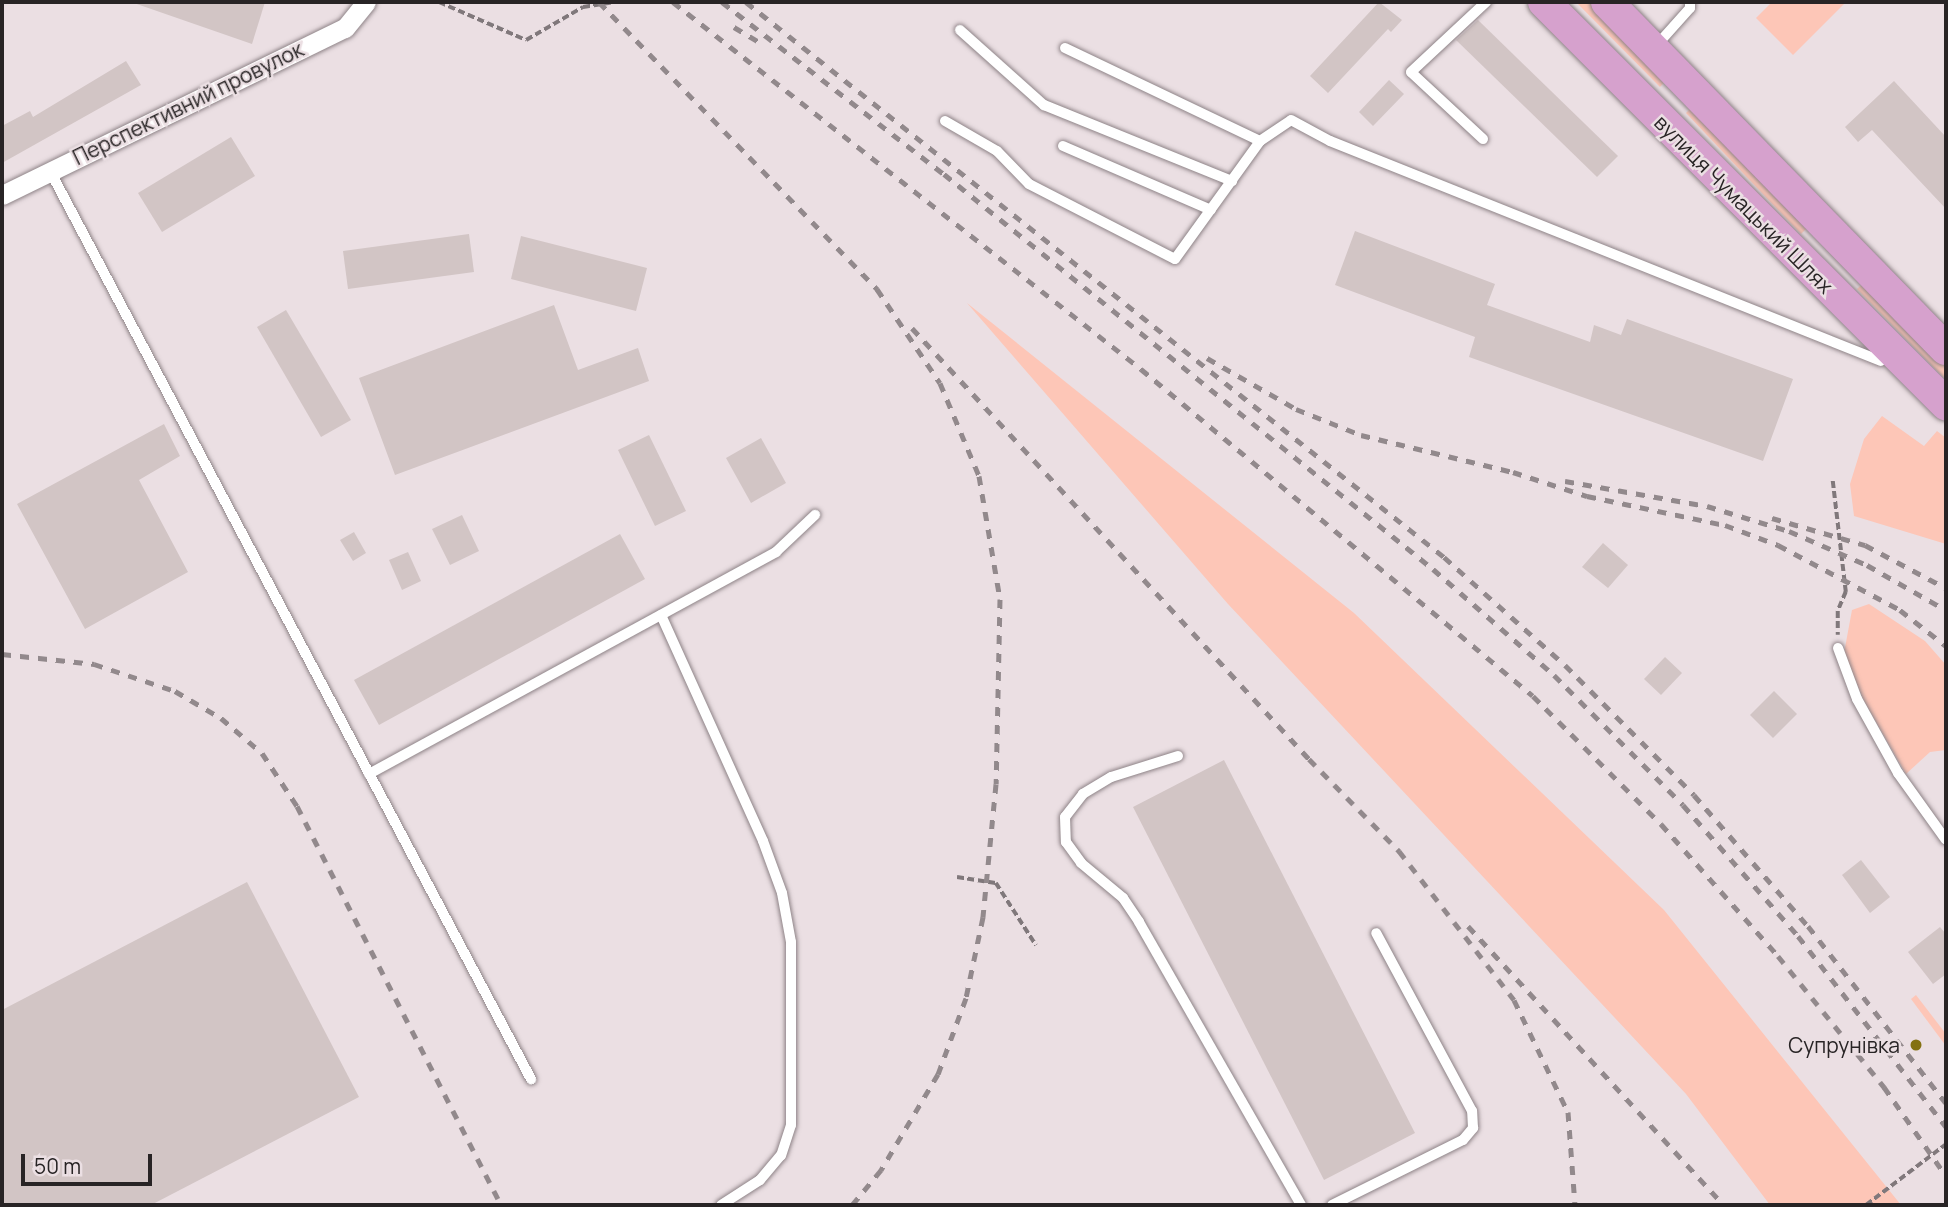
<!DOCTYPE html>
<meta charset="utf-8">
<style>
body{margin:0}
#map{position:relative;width:1948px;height:1207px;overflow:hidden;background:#ebdfe3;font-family:Manrope,sans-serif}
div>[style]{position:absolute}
.green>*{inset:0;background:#fdc6b7}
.building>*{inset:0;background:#d2c5c5}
.path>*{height:3.5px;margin-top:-1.75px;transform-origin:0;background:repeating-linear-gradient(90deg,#80787b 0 7px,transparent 0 10.5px)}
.roads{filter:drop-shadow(0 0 2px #8e8387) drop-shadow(0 0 2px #8e8387)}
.service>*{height:10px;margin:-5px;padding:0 5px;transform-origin:5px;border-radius:5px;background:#fff}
.minor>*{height:19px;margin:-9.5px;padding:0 9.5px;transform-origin:9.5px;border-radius:9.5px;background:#fff}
.primary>*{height:32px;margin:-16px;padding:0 16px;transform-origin:16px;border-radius:16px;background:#d6a1cd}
.rail>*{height:5px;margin-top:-2.5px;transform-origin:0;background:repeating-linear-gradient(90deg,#92898c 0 9px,transparent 0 18px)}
.dots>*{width:19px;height:19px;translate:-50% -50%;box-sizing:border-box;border:4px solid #ebdfe3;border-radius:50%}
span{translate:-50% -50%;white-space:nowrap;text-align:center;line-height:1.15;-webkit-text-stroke:5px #ebdfe3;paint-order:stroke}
.street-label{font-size:21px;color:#282425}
.poi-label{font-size:21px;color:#282425}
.right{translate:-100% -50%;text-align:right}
.frame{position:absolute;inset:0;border:4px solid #282425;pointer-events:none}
.scale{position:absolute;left:21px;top:1154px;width:131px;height:32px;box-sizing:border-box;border:4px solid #282425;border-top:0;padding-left:9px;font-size:21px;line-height:24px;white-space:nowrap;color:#282425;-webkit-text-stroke:5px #ebdfe3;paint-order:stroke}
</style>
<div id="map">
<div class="green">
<i style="clip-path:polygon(1576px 2px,1595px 2px,1669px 77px,1660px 87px)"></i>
<i style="clip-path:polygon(1772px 2px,1846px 2px,1793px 55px,1756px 18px)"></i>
<i style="clip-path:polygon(1696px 103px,1812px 223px,1801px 234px,1686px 113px)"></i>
<i style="clip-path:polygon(1868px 279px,1946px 358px,1946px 380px,1857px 289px)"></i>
<i style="clip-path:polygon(967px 303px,1354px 613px,1664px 910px,1901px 1205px,1770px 1205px,1686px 1094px,1228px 604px)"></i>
<i style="clip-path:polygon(1882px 416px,1924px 446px,1937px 431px,1946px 438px,1946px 544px,1854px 516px,1850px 484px,1864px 439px)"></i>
<i style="clip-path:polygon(1869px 604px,1925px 641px,1946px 665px,1946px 750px,1930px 752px,1906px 774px,1864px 701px,1844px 653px,1852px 610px)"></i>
<i style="clip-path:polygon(1916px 995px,1946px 1034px,1946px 1046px,1911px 999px)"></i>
</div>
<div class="building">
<i style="clip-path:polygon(131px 2px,265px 2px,252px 44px)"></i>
<i style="clip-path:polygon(1379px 2px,1402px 20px,1391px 32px,1388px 29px,1328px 93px,1310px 76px)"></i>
<i style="clip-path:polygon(1478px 20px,1618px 156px,1597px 177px,1456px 40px)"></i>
<i style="clip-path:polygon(126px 61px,141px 85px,2px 163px,2px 126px,30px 111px,33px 117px)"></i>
<i style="clip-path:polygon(1389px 80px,1404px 94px,1373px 126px,1359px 112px)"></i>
<i style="clip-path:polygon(1894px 81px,1946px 137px,1946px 209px,1872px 130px,1858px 142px,1845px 127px)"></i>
<i style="clip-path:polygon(231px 137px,255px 176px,162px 232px,138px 193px)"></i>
<i style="clip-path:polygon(1355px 231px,1495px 284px,1487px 305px,1590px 342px,1594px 325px,1621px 335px,1627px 319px,1793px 379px,1763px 461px,1469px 357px,1475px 337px,1335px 285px)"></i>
<i style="clip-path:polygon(469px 234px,474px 272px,348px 289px,343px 251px)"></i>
<i style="clip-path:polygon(521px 236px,647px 268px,636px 311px,511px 279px)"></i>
<i style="clip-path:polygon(554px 305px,578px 370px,638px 348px,649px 381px,395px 475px,359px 378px)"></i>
<i style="clip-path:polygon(286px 310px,351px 420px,321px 437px,257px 327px)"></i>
<i style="clip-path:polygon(164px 424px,180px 456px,139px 480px,188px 572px,85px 629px,17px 504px)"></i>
<i style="clip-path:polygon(649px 435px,686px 511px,655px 526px,618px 450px)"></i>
<i style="clip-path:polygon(761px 438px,786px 483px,751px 503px,726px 458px)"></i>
<i style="clip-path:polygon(462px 515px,479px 551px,450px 565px,432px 529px)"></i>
<i style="clip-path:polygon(354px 532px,366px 553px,353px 561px,340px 540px)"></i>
<i style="clip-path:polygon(620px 534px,645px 579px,379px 725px,354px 680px)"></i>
<i style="clip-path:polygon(1603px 543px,1628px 565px,1608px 588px,1582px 567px)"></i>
<i style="clip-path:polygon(408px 552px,421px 581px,402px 590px,389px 560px)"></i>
<i style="clip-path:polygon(1665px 657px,1682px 673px,1661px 695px,1644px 679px)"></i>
<i style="clip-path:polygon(1774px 691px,1797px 714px,1773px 738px,1750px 715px)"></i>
<i style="clip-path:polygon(1224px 760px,1415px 1133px,1324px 1180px,1133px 807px)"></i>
<i style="clip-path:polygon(1861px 860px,1890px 897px,1870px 913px,1842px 875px)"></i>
<i style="clip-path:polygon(247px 882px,359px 1097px,151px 1205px,2px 1205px,2px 1010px)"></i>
<i style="clip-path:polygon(1940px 927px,1946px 934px,1946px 974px,1933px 984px,1908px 952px)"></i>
</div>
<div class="path">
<i style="left:439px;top:2px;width:95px;rotate:23.6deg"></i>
<i style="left:526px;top:40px;width:66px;rotate:-30.1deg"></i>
<i style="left:583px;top:7px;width:32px;rotate:-9deg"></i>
<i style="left:1833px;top:481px;width:112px;rotate:83.3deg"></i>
<i style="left:1846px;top:592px;width:21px;rotate:113deg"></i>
<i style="left:1838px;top:611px;width:24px;rotate:90deg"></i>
<i style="left:957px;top:877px;width:39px;rotate:9deg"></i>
<i style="left:996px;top:883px;width:74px;rotate:57.2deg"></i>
<i style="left:1866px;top:1205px;width:101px;rotate:-37.3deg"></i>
</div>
<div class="roads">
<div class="service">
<i style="left:960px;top:30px;width:113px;rotate:41.8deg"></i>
<i style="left:1044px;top:105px;width:203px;rotate:22deg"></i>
<i style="left:1656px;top:46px;width:51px;rotate:-48.2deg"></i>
<i style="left:1690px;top:8px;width:6px;rotate:-90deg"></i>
<i style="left:945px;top:121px;width:60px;rotate:30deg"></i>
<i style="left:997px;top:151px;width:46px;rotate:45.9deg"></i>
<i style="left:1029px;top:184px;width:164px;rotate:27.2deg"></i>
<i style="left:1175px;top:259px;width:145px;rotate:-54.2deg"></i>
<i style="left:1260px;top:141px;width:216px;rotate:-154.5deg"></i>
<i style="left:1483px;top:139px;width:98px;rotate:-137.1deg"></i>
<i style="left:1411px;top:72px;width:103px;rotate:-43deg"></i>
<i style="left:1260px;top:141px;width:37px;rotate:-34deg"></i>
<i style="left:1291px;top:120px;width:44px;rotate:28.3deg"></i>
<i style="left:1330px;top:141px;width:593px;rotate:21.77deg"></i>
<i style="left:1063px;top:146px;width:161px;rotate:23.4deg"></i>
<i style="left:50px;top:171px;width:1028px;rotate:62.09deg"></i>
<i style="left:661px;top:615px;width:248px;rotate:65.7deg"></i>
<i style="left:763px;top:841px;width:55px;rotate:69.9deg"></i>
<i style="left:782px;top:893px;width:50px;rotate:79.6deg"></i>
<i style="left:791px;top:942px;width:183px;rotate:90deg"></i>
<i style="left:791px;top:1125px;width:32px;rotate:108deg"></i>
<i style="left:781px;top:1155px;width:33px;rotate:130deg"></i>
<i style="left:760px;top:1180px;width:46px;rotate:147.3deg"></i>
<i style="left:1838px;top:648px;width:54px;rotate:69.6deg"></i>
<i style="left:1857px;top:699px;width:85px;rotate:61deg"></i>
<i style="left:1898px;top:773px;width:82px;rotate:54.4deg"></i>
<i style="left:1178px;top:756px;width:70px;rotate:162.6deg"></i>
<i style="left:1111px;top:777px;width:33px;rotate:149deg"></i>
<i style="left:1083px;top:794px;width:29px;rotate:128deg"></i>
<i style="left:1065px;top:817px;width:25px;rotate:88deg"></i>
<i style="left:1066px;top:842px;width:26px;rotate:54deg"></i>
<i style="left:1081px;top:863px;width:55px;rotate:39.8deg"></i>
<i style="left:1123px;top:898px;width:29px;rotate:56deg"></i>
<i style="left:1139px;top:922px;width:326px;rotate:60.2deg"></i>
<i style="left:369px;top:774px;width:464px;rotate:-28.6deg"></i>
<i style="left:776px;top:552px;width:54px;rotate:-43.5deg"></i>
<i style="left:1332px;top:1205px;width:146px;rotate:-26.4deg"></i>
<i style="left:1463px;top:1140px;width:16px;rotate:-50deg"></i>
<i style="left:1473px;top:1128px;width:17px;rotate:-93deg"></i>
<i style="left:1472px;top:1111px;width:202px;rotate:-118.3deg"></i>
</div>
<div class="minor">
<i style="left:2px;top:195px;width:381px;rotate:-26deg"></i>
<i style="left:345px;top:28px;width:33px;rotate:-51deg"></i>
</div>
<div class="primary">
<i style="left:1544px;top:2px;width:569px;rotate:45deg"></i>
<i style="left:1607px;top:2px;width:485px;rotate:45.7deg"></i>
</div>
</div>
<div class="rail">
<i style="left:599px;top:2px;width:400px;rotate:45.9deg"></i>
<i style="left:877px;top:289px;width:113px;rotate:56.2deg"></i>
<i style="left:940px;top:383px;width:101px;rotate:67.2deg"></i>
<i style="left:979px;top:476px;width:125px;rotate:80.3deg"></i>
<i style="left:1000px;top:599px;width:185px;rotate:91.2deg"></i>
<i style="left:996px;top:784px;width:134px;rotate:95.6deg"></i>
<i style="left:983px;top:917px;width:83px;rotate:101.9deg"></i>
<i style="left:966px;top:998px;width:81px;rotate:110.2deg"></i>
<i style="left:938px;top:1074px;width:112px;rotate:120.7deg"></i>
<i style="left:881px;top:1170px;width:45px;rotate:129.6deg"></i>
<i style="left:673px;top:2px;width:595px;rotate:38.1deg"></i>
<i style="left:1141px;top:369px;width:510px;rotate:39.83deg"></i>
<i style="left:1533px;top:696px;width:181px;rotate:45deg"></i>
<i style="left:1661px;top:824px;width:176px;rotate:48.4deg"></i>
<i style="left:1778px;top:956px;width:169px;rotate:51deg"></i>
<i style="left:1884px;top:1087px;width:108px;rotate:55.1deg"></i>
<i style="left:722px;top:2px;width:281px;rotate:37.8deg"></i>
<i style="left:944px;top:174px;width:629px;rotate:38.93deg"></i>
<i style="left:1433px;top:569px;width:161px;rotate:41.2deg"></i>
<i style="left:1554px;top:675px;width:183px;rotate:45.2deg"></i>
<i style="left:1683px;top:805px;width:174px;rotate:48.7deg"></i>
<i style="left:1798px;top:936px;width:242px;rotate:52.2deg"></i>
<i style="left:746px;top:2px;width:892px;rotate:38.49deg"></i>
<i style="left:1444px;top:557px;width:162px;rotate:41.8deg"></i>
<i style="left:1565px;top:665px;width:183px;rotate:45.2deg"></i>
<i style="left:1694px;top:795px;width:174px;rotate:49deg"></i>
<i style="left:1808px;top:926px;width:224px;rotate:52.1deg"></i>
<i style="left:734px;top:27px;width:31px;rotate:31deg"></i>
<i style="left:912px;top:328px;width:586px;rotate:47.35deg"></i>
<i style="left:1309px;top:759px;width:129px;rotate:45.6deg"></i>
<i style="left:1399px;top:851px;width:188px;rotate:52.3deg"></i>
<i style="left:1514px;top:1000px;width:124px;rotate:64.3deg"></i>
<i style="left:1568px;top:1112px;width:93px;rotate:85.7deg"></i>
<i style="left:1207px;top:358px;width:103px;rotate:29.8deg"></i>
<i style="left:1296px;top:409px;width:70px;rotate:21.8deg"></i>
<i style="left:1361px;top:435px;width:156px;rotate:13.7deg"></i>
<i style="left:1513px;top:472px;width:78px;rotate:18deg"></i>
<i style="left:1587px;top:496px;width:141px;rotate:11.9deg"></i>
<i style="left:1725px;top:525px;width:57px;rotate:20.7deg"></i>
<i style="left:1778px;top:545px;width:138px;rotate:28deg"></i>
<i style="left:1900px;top:610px;width:58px;rotate:38deg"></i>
<i style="left:1565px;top:481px;width:144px;rotate:10deg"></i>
<i style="left:1707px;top:506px;width:86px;rotate:17deg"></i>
<i style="left:1789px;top:531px;width:85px;rotate:23.6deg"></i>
<i style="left:1867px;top:565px;width:91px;rotate:29.7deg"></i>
<i style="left:1772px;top:518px;width:97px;rotate:16.2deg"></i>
<i style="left:1865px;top:545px;width:92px;rotate:28deg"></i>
<i style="left:2px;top:654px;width:93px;rotate:6.2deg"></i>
<i style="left:94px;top:664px;width:85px;rotate:18.4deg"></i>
<i style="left:175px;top:691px;width:53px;rotate:30.4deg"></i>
<i style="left:221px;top:718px;width:54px;rotate:40.5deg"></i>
<i style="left:262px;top:753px;width:64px;rotate:56.6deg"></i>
<i style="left:297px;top:806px;width:448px;rotate:62.9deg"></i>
<i style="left:1468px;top:926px;width:379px;rotate:47.5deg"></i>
</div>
<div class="dots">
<i style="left:1916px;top:1045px;background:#837111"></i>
</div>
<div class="street-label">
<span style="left:188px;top:103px;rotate:-26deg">Перспективний провулок</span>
<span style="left:1744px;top:204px;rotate:45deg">вулиця Чумацький Шлях</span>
</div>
<div class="poi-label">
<span class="right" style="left:1900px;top:1045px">Супрунівка</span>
</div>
<div class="frame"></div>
<div class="scale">50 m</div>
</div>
